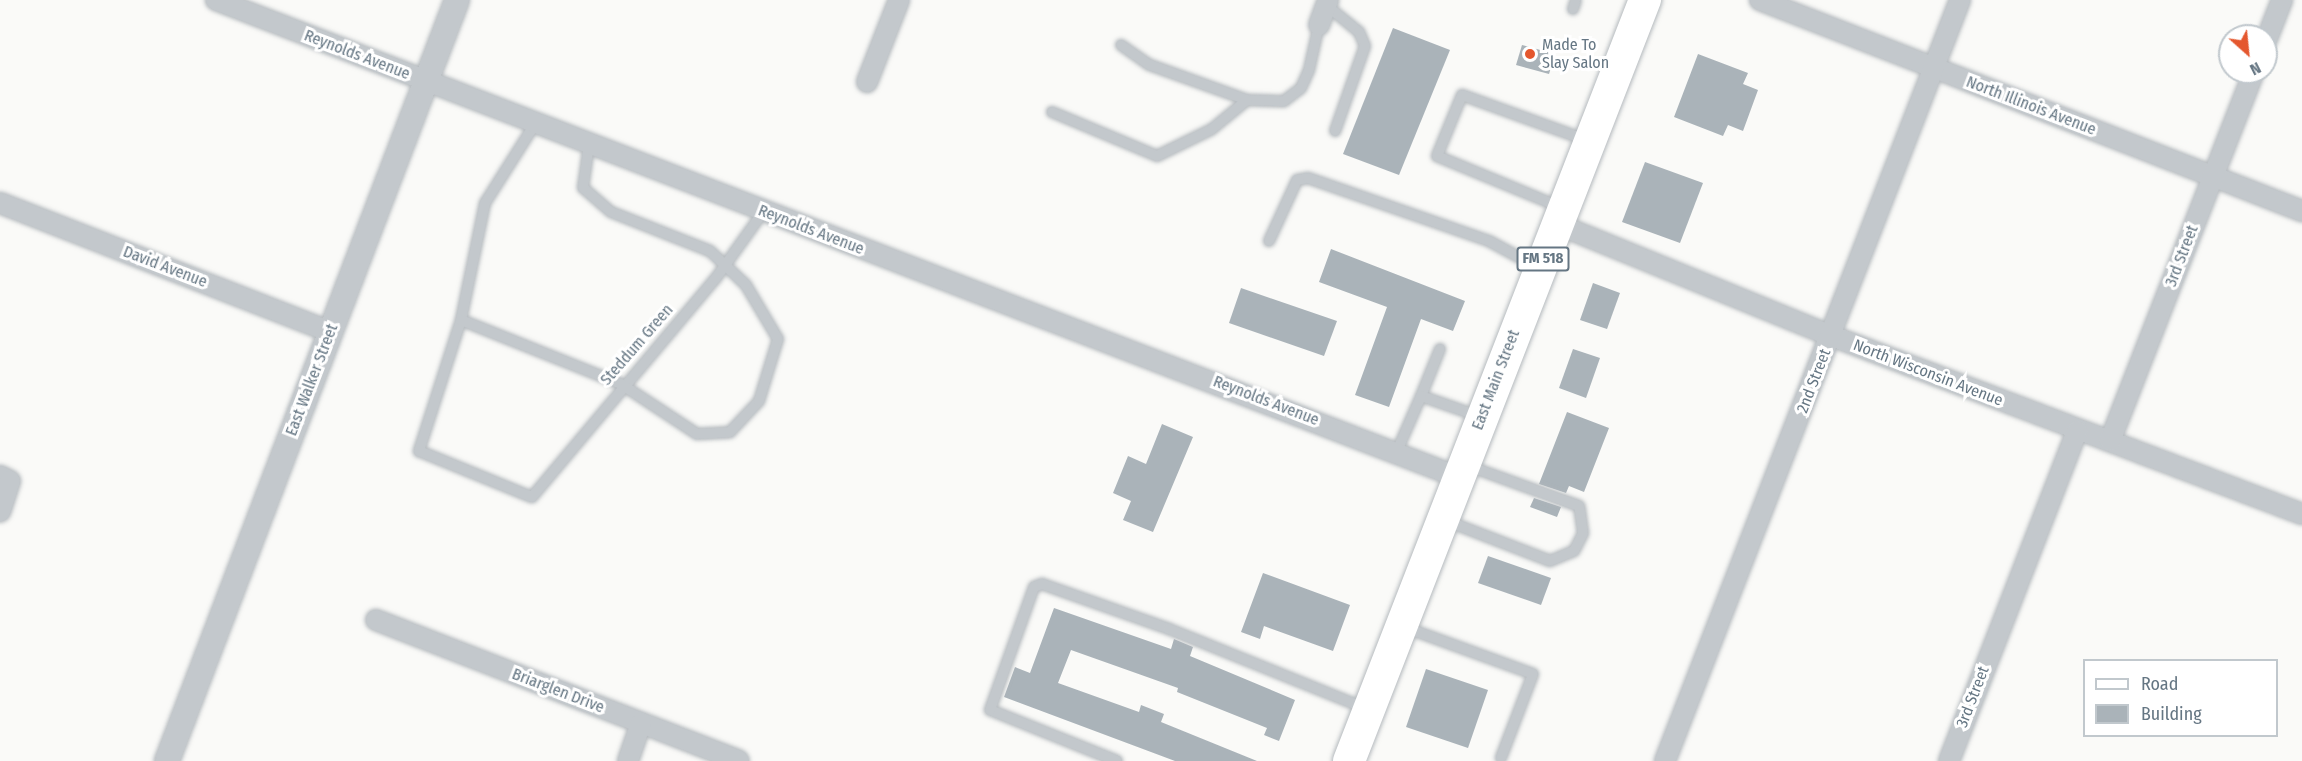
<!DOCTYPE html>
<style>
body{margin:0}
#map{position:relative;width:2302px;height:761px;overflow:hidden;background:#fafaf8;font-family:"Fira Sans Condensed",sans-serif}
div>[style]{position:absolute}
.building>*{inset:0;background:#aab3b9}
.roads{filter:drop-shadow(0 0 2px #b5babe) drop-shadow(0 0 2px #b5babe)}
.service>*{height:10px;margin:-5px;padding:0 5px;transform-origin:5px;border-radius:5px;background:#c3c8cc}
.minor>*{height:20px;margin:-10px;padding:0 10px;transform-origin:10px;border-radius:10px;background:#c3c8cc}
.tertiary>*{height:24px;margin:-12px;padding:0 12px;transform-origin:12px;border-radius:12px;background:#c3c8cc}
.primary>*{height:32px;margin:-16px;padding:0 16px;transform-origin:16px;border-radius:16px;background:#fff}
.dots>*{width:16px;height:16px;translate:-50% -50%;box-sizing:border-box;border:3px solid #fff;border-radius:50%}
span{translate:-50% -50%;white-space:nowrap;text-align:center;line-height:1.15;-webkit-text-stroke:6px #fff;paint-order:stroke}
.shield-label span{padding:2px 4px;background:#fff;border:2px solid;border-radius:4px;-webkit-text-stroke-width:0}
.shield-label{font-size:15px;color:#657683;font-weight:700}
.poi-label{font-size:16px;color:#657683}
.left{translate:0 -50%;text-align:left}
.street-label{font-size:16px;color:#657683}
.legend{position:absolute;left:2083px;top:659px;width:195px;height:78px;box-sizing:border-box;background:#fff;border:2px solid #c1c8cd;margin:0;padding:8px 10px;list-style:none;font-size:18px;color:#657683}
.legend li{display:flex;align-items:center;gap:12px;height:30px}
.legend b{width:30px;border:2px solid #c1c8cd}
.north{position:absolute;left:2218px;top:24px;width:60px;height:60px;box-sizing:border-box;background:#fff;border:2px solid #c1c8cd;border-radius:50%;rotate:153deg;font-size:16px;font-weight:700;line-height:24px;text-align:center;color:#657683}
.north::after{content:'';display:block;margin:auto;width:21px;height:27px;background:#e4572e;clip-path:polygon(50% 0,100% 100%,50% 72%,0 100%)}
</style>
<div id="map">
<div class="building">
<i style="clip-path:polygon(1393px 28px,1450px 50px,1399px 175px,1343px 154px)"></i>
<i style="clip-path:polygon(1522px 45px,1555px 54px,1549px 74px,1516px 65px)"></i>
<i style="clip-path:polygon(1698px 54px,1748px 73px,1743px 84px,1758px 90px,1743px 131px,1728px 125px,1723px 136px,1674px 117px)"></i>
<i style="clip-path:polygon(1645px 162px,1703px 183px,1680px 243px,1622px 222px)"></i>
<i style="clip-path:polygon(1331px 249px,1465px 301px,1453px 331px,1421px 319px,1389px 407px,1355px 395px,1387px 307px,1319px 282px)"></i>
<i style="clip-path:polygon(1593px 283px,1620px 293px,1607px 329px,1580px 320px)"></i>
<i style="clip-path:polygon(1241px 288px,1337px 321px,1324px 356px,1229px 323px)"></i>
<i style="clip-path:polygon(1573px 349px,1600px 358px,1586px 398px,1559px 388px)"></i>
<i style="clip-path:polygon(1567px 412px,1609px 428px,1584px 492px,1569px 486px,1566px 493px,1539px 484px)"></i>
<i style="clip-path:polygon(1162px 424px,1193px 437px,1153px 532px,1123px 520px,1131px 501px,1113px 493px,1128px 456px,1146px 464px)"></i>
<i style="clip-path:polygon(1534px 498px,1561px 507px,1557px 517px,1530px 507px)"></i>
<i style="clip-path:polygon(1488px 556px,1551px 578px,1541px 605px,1478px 583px)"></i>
<i style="clip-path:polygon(1263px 573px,1350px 605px,1333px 651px,1264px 626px,1260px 639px,1241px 632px)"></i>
<i style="clip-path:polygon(1054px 608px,1171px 649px,1174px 639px,1193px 647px,1190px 656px,1295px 700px,1279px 741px,1264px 735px,1267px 728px,1177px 692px,1178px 688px,1071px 650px,1058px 683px,1139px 712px,1141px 705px,1164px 714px,1161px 722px,1257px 761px,1175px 761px,1004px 697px,1015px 667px,1030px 673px)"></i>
<i style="clip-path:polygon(1426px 669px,1488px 690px,1468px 748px,1406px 727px)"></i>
</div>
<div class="roads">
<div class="service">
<i style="left:1326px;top:5px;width:43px;rotate:39.3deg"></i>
<i style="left:1359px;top:32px;width:15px;rotate:67deg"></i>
<i style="left:1365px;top:46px;width:90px;rotate:109.4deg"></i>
<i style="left:1573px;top:9px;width:9px;rotate:-72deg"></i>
<i style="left:1121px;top:45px;width:35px;rotate:35deg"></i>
<i style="left:1150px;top:65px;width:103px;rotate:19.8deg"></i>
<i style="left:1247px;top:100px;width:37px;rotate:2deg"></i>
<i style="left:1284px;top:101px;width:21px;rotate:-37deg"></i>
<i style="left:1301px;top:88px;width:20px;rotate:-66deg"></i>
<i style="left:1309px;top:70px;width:46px;rotate:-77.5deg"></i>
<i style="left:1052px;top:112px;width:114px;rotate:22.7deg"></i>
<i style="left:1157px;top:156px;width:61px;rotate:-26.1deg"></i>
<i style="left:1212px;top:129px;width:45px;rotate:-39.6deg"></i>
<i style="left:535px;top:124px;width:93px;rotate:122.3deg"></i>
<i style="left:485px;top:203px;width:119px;rotate:101.6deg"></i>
<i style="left:461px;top:320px;width:138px;rotate:107.8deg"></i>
<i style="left:419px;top:451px;width:122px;rotate:22.2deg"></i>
<i style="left:532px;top:497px;width:286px;rotate:-50deg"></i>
<i style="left:716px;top:278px;width:81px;rotate:-54.5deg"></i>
<i style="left:1560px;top:207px;width:133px;rotate:-157.5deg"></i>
<i style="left:1437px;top:156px;width:66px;rotate:-67.7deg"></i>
<i style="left:1462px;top:95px;width:135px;rotate:19.9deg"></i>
<i style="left:1269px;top:241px;width:67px;rotate:-65.3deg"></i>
<i style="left:1297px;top:180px;width:11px;rotate:-10deg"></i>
<i style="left:1308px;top:178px;width:192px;rotate:19.2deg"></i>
<i style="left:1489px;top:241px;width:57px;rotate:28.4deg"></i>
<i style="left:461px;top:320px;width:172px;rotate:21.8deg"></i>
<i style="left:621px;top:384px;width:91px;rotate:33.3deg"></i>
<i style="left:697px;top:434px;width:33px;rotate:-3deg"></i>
<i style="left:730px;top:432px;width:42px;rotate:-46.9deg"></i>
<i style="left:759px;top:401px;width:65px;rotate:-73deg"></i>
<i style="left:778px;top:339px;width:63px;rotate:-120.7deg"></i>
<i style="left:746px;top:285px;width:50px;rotate:-136.6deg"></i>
<i style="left:710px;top:251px;width:106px;rotate:-158.5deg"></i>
<i style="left:611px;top:212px;width:37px;rotate:-139deg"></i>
<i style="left:583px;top:188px;width:43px;rotate:-82.1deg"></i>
<i style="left:1440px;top:349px;width:51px;rotate:112deg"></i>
<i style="left:1421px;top:396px;width:64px;rotate:19.3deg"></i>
<i style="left:1397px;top:451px;width:60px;rotate:-66.4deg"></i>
<i style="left:1447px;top:521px;width:110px;rotate:21.2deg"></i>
<i style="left:1550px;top:561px;width:26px;rotate:-23deg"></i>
<i style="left:1574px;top:551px;width:20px;rotate:-63deg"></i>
<i style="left:1583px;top:533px;width:27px;rotate:-98deg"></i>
<i style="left:1579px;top:506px;width:120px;rotate:-160.1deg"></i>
<i style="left:1404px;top:627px;width:137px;rotate:20deg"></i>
<i style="left:1533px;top:674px;width:90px;rotate:110.9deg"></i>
<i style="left:1117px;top:761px;width:137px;rotate:-158.1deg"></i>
<i style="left:990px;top:710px;width:131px;rotate:-70.3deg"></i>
<i style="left:1034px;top:587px;width:9px;rotate:-21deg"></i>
<i style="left:1042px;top:584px;width:135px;rotate:19.5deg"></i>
<i style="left:1169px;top:629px;width:211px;rotate:22deg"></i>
</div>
<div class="minor">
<i style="left:216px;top:0;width:1330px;rotate:21.01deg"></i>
<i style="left:1760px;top:0;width:582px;rotate:21.27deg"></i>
<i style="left:1319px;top:25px;width:27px;rotate:-70deg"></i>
<i style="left:2266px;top:41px;width:44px;rotate:-68.7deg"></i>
<i style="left:867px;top:82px;width:88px;rotate:-68.7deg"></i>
<i style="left:0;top:203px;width:355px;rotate:21.3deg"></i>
<i style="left:1557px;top:224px;width:297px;rotate:22.2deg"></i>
<i style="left:1832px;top:336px;width:503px;rotate:20.74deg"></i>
<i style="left:2110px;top:441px;width:396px;rotate:-68.7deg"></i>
<i style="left:0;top:476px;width:11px;rotate:27deg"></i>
<i style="left:10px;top:481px;width:32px;rotate:108deg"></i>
<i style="left:376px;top:620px;width:389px;rotate:21.2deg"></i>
<i style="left:628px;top:761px;width:40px;rotate:-71.1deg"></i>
<i style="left:1665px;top:761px;width:816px;rotate:-68.81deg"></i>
<i style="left:1949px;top:761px;width:354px;rotate:-68.8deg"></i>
</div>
<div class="tertiary">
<i style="left:167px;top:761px;width:814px;rotate:-69.14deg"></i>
</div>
<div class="primary">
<i style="left:1349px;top:761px;width:817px;rotate:-68.75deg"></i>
</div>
</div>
<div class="dots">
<i style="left:1530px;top:54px;background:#e4572e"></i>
</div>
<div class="shield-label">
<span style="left:1543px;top:259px">FM 518</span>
</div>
<div class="poi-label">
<span class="left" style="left:1542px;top:54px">Made To<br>Slay Salon</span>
</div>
<div class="street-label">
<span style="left:357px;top:55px;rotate:21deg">Reynolds Avenue</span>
<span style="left:2031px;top:106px;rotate:21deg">North Illinois Avenue</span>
<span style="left:811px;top:230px;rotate:21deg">Reynolds Avenue</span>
<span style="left:2182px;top:256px;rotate:-69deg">3rd Street</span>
<span style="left:165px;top:267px;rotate:21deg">David Avenue</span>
<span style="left:637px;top:345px;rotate:-49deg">Steddum Green</span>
<span style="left:1928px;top:373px;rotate:21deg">North Wisconsin Avenue</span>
<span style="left:312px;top:380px;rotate:-69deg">East Walker Street</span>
<span style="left:1496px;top:380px;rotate:-69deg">East Main Street</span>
<span style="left:1814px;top:381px;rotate:-69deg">2nd Street</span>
<span style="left:1266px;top:401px;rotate:21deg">Reynolds Avenue</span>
<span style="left:558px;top:691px;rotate:21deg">Briarglen Drive</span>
<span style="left:1973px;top:697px;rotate:-69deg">3rd Street</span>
</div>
<ul class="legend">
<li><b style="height:8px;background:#fff"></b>Road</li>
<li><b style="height:16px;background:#aab3b9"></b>Building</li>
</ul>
<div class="north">N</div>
</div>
